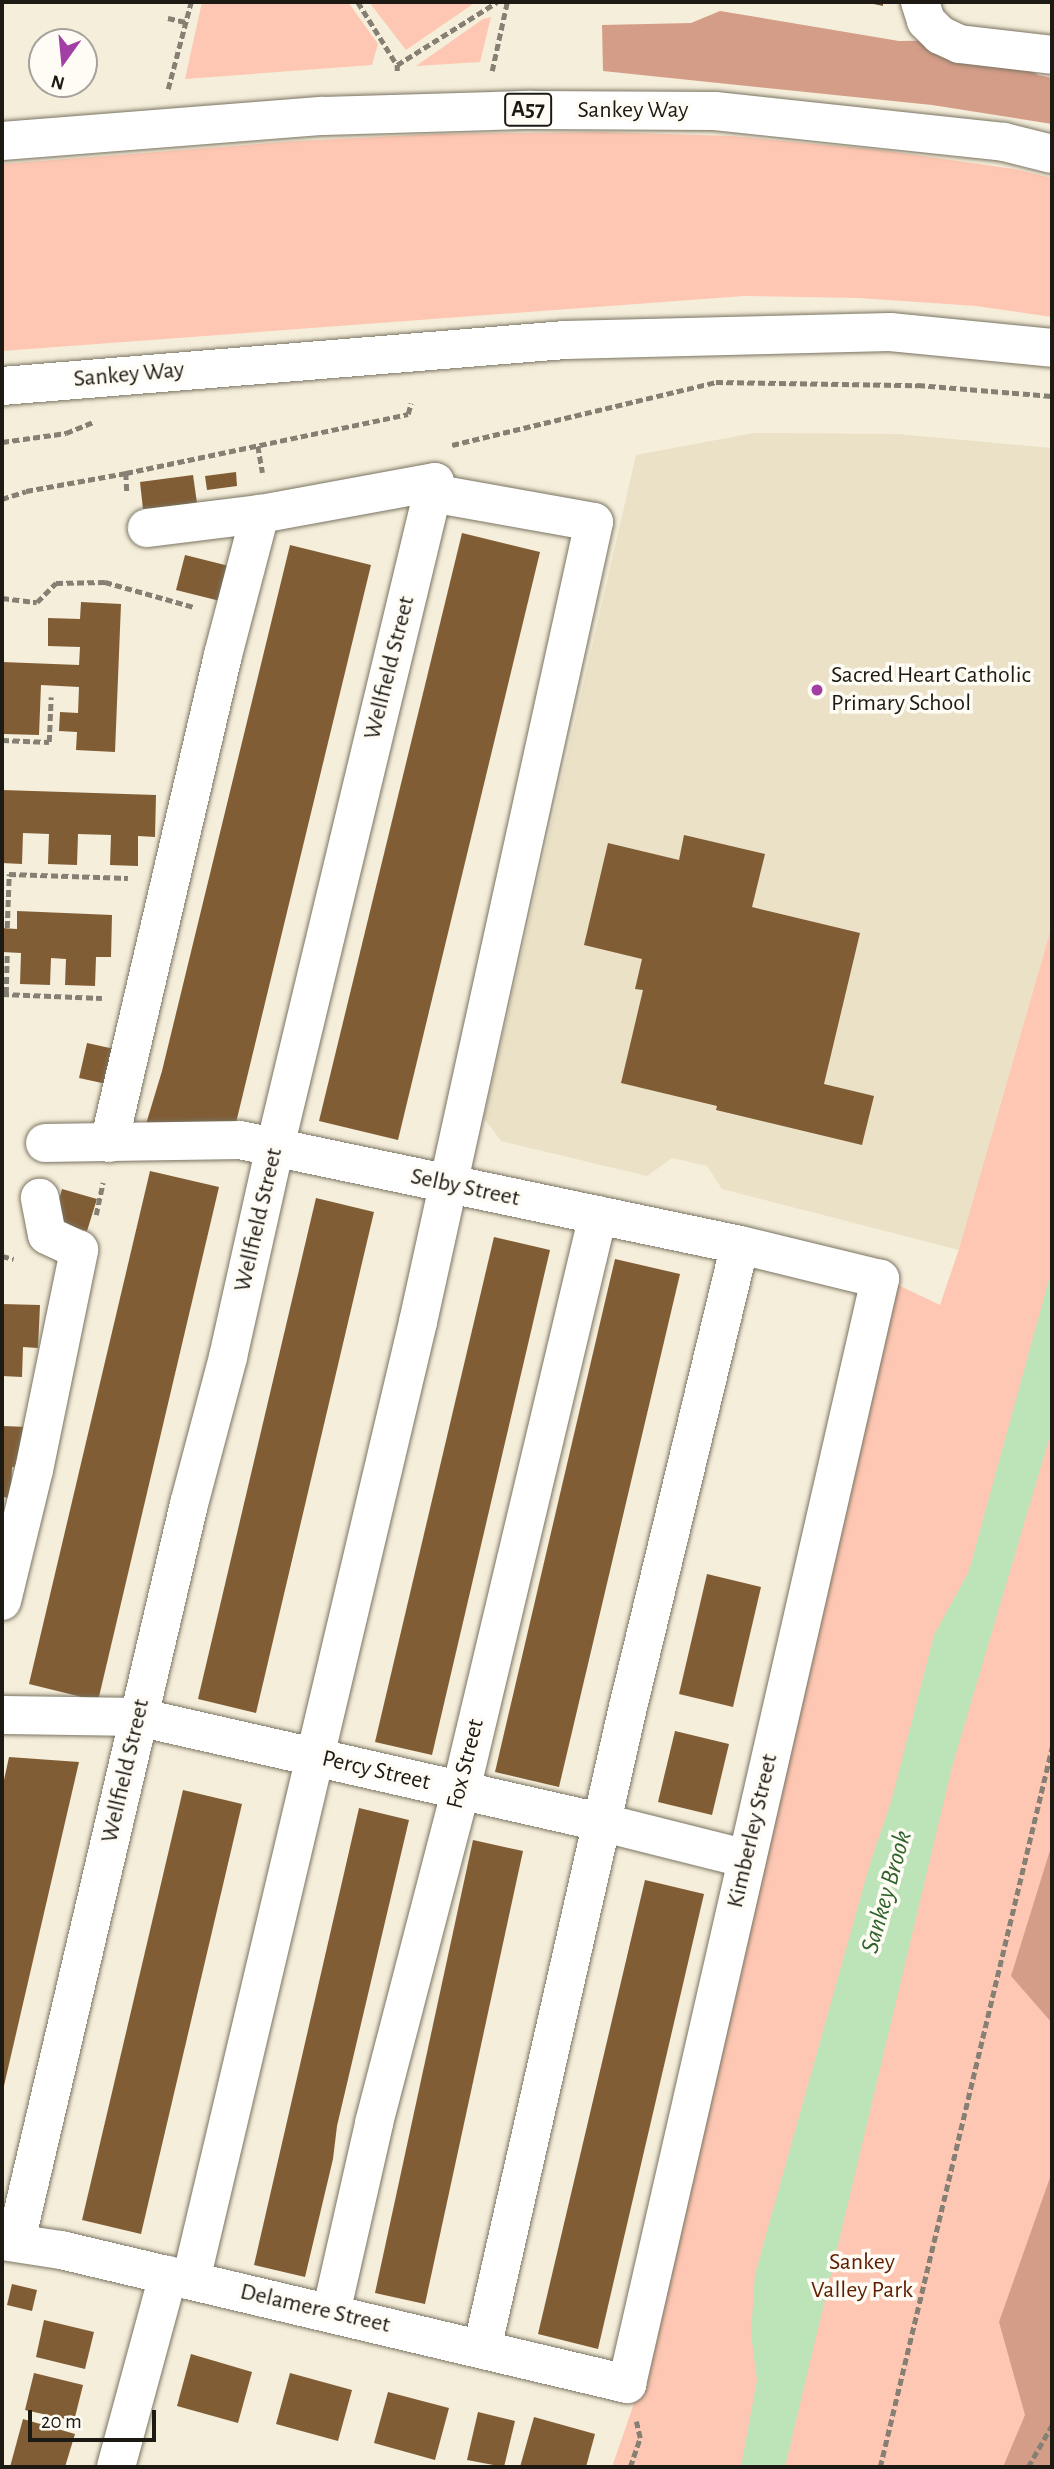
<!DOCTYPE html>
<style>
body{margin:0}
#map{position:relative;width:1054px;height:2469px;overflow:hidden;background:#f5eeda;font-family:"Alegreya Sans",sans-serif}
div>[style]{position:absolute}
.built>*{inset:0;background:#eae1c6}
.green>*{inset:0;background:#fec7b3}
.forest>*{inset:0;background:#d49d88}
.water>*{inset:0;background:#bde4b8}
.building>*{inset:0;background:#815d36}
.path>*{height:4.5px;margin-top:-2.25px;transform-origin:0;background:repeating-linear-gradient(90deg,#858073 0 7px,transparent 0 10.5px)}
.roads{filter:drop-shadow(0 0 2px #7a7462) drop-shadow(0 0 2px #7a7462)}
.minor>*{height:38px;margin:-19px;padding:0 19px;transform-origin:19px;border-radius:19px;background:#fff}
.highway>*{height:38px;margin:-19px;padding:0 19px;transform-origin:19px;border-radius:19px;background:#fff}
.dots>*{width:19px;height:19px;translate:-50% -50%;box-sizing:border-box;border:4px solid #fefcf4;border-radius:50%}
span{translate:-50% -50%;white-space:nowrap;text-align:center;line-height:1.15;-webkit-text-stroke:7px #fefcf4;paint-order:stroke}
.shield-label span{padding:2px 5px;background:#fefcf4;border:2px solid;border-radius:5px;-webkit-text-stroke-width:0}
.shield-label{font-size:23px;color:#1d1a13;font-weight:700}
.street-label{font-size:24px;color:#1d1a13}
.poi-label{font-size:24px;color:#1d1a13}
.left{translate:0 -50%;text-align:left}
.park-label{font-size:24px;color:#5e1d00}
.water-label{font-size:26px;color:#31642c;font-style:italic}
.frame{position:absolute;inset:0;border:4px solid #1d1a13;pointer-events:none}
.north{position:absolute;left:28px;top:28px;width:70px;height:70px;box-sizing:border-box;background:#fefcf4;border:2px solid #a4a29a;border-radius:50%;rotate:195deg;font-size:19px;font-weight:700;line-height:28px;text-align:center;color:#1d1a13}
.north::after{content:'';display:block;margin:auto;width:24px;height:32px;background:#a13fa5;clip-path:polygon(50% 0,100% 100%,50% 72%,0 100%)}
.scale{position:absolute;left:28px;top:2410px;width:128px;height:32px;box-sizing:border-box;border:4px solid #1d1a13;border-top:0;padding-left:9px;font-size:21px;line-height:24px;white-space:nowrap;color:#1d1a13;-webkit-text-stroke:5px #fefcf4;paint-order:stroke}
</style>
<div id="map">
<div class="built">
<i style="clip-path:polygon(754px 433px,897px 434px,1052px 448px,1052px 925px,959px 1250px,722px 1189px,707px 1166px,672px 1158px,647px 1176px,501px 1141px,484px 1118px,636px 455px)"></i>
</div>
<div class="green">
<i style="clip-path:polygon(202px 2px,348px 2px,378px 44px,372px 65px,185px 79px)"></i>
<i style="clip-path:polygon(369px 2px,476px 2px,406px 50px)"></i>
<i style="clip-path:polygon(491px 17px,480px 62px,416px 66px,483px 19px)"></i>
<i style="clip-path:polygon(601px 132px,731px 136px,881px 150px,1014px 169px,1052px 178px,1052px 317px,976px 306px,859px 298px,744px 296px,2px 351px,2px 164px,297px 141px,436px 134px)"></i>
<i style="clip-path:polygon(1052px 925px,1052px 2467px,612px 2467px,641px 2383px,898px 1285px,940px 1305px,959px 1249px)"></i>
</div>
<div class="forest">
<i style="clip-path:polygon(720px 11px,899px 41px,978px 40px,1038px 75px,1052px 78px,1052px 124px,932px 105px,603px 71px,602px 25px,691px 23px)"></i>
<i style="clip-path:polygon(1052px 1844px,1052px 2023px,1011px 1976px)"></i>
<i style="clip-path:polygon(1052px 2172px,1052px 2467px,1003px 2467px,1025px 2415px,999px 2322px)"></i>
</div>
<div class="water">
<i style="clip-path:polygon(1052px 1268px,1052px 1429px,952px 1767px,785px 2467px,741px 2467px,757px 2380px,751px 2334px,755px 2274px,871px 1860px,891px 1802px,934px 1635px,969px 1571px)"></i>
</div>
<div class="building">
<i style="clip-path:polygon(864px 2px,883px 2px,883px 6px)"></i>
<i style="clip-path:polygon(236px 472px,237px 486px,207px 490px,205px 476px)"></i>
<i style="clip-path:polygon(193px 475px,197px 503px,143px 509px,140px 482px)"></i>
<i style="clip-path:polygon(462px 533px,540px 552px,398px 1140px,319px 1121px)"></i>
<i style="clip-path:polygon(290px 545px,371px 565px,235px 1127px,146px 1124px,162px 1071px)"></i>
<i style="clip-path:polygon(185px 555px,233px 567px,224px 602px,176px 590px)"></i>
<i style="clip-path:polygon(81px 602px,121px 604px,115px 752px,76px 750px,77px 732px,59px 731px,60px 712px,78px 713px,79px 687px,41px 685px,39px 735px,4px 734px,2px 662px,79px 665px,80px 647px,48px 646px,48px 618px,80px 619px)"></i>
<i style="clip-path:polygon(2px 790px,156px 795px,155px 837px,138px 836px,138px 866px,110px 865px,111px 835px,78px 834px,77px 865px,48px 864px,49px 834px,23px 833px,22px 864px,2px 863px)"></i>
<i style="clip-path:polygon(684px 835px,765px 854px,752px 907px,860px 933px,824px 1084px,874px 1096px,862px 1145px,716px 1110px,717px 1106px,621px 1083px,643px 990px,635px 989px,642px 959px,584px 945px,608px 843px,679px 860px)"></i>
<i style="clip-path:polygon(17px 911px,112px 915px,111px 957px,96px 957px,95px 986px,65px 985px,66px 959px,51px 958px,50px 985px,20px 984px,21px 953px,2px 952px,2px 928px,17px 929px)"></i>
<i style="clip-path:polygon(87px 1043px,119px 1050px,111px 1085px,79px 1078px)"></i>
<i style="clip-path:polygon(150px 1171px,219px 1187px,98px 1701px,29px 1684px)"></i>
<i style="clip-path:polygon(62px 1189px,97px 1199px,87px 1231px,53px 1221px)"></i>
<i style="clip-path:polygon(316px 1198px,374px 1212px,256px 1713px,198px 1699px)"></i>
<i style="clip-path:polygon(494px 1237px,550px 1250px,432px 1755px,375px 1742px)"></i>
<i style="clip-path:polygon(615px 1259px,680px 1274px,559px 1787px,495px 1772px)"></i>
<i style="clip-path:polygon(2px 1304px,40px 1305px,38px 1348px,23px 1347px,22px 1377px,2px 1376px)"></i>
<i style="clip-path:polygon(2px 1426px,29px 1427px,28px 1468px,12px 1467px,11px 1498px,2px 1497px)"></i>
<i style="clip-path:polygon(707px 1574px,761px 1587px,733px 1707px,679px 1694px)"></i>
<i style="clip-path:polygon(675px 1731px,729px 1744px,712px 1815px,658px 1802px)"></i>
<i style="clip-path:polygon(9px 1757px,79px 1762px,3px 2090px,2px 1789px)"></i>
<i style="clip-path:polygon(183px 1790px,242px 1804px,141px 2234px,82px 2220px)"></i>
<i style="clip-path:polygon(359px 1808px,409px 1820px,337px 2126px,333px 2159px,305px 2277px,254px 2265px)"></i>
<i style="clip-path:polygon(473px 1840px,523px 1851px,425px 2304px,375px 2293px)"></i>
<i style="clip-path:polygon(645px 1880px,704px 1894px,598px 2349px,538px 2334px)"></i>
<i style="clip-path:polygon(12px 2284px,37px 2290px,32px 2311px,7px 2305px)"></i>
<i style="clip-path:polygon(44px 2320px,94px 2332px,85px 2369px,36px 2357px)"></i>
<i style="clip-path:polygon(191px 2354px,252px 2372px,238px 2423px,177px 2406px)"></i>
<i style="clip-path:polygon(34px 2373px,83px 2385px,74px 2421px,25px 2410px)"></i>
<i style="clip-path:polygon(290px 2373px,352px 2390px,338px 2441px,276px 2424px)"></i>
<i style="clip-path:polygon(388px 2392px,449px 2408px,435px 2460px,374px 2443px)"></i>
<i style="clip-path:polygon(478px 2412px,515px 2421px,504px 2467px,467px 2460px)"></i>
<i style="clip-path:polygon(534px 2417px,595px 2434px,586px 2467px,520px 2467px)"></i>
<i style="clip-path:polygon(23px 2419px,75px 2434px,65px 2467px,10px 2467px)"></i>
</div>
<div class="path">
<i style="left:358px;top:2px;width:74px;rotate:58.2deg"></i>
<i style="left:168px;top:18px;width:18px;rotate:13deg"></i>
<i style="left:397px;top:71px;width:6px;rotate:-90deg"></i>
<i style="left:397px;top:65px;width:118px;rotate:-32.2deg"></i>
<i style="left:492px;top:71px;width:71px;rotate:-77.7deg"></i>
<i style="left:168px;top:89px;width:90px;rotate:-75.2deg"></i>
<i style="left:2px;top:442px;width:65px;rotate:-8deg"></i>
<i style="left:66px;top:433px;width:29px;rotate:-22deg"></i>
<i style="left:452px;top:445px;width:271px;rotate:-13.4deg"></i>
<i style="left:716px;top:382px;width:202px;rotate:0.9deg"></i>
<i style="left:918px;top:385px;width:134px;rotate:4.7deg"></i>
<i style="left:258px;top:446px;width:27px;rotate:80deg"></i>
<i style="left:126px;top:473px;width:288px;rotate:-11.8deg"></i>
<i style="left:408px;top:414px;width:11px;rotate:-75deg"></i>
<i style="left:2px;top:499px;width:25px;rotate:-18deg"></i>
<i style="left:26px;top:491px;width:102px;rotate:-10.2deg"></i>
<i style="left:126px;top:473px;width:19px;rotate:87deg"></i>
<i style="left:2px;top:598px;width:35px;rotate:7deg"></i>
<i style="left:37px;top:602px;width:27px;rotate:-45deg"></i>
<i style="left:56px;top:583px;width:49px;rotate:-1.2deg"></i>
<i style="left:105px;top:582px;width:92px;rotate:15.7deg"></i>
<i style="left:2px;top:740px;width:47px;rotate:2.4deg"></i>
<i style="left:49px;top:742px;width:45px;rotate:-87.5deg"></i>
<i style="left:7px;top:928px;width:54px;rotate:-87.9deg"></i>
<i style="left:9px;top:874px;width:119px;rotate:1.9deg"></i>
<i style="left:2px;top:994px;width:100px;rotate:2.3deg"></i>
<i style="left:6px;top:994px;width:42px;rotate:-88.6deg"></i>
<i style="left:96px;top:1215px;width:33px;rotate:-78deg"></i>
<i style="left:2px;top:1256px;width:12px;rotate:14deg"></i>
<i style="left:630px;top:2467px;width:31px;rotate:-71deg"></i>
<i style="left:640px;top:2438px;width:17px;rotate:-103deg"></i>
<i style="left:880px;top:2467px;width:740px;rotate:-76.56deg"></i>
<i style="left:1028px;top:2467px;width:48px;rotate:-60.3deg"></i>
</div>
<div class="roads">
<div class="minor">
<i style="left:920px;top:2px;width:20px;rotate:72deg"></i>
<i style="left:926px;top:21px;width:20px;rotate:45deg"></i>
<i style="left:940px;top:35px;width:21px;rotate:25deg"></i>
<i style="left:959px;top:44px;width:94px;rotate:6.7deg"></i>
<i style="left:109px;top:1143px;width:501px;rotate:-76.85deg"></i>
<i style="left:223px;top:655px;width:146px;rotate:-75.3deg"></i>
<i style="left:2px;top:1601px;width:135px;rotate:-76.3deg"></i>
<i style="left:34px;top:1470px;width:225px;rotate:-78.4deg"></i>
<i style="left:79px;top:1250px;width:35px;rotate:-155deg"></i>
<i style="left:47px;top:1235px;width:38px;rotate:-101deg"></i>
<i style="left:2px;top:1715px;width:136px;rotate:0.8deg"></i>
<i style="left:138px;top:1717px;width:478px;rotate:12.8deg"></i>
<i style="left:604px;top:1823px;width:147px;rotate:14.1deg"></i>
<i style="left:2px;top:2241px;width:60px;rotate:8.7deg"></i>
<i style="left:61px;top:2250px;width:582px;rotate:13.32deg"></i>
<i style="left:627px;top:2384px;width:1134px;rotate:-77.1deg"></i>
<i style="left:880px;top:1279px;width:144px;rotate:-166.3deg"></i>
<i style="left:740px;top:1245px;width:511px;rotate:-168.14deg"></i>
<i style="left:240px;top:1140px;width:195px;rotate:179.1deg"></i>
<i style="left:16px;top:2241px;width:757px;rotate:-76.79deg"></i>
<i style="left:189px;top:1504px;width:152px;rotate:-75.1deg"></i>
<i style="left:228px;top:1357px;width:215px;rotate:-77.4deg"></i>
<i style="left:275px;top:1147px;width:684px;rotate:-76.47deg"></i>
<i style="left:435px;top:482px;width:178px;rotate:169.6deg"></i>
<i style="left:260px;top:514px;width:114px;rotate:172.9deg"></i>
<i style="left:191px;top:2280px;width:985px;rotate:-76.67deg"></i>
<i style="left:418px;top:1322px;width:819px;rotate:-77.59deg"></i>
<i style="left:594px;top:522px;width:165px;rotate:-169.9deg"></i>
<i style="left:331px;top:2313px;width:195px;rotate:-77.2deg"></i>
<i style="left:374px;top:2123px;width:344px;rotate:-75.4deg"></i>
<i style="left:461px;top:1790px;width:591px;rotate:-76.6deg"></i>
<i style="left:482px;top:2349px;width:658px;rotate:-77.19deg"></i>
<i style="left:628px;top:1707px;width:475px;rotate:-76.4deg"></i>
<i style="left:116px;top:2467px;width:199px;rotate:-74.8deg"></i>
</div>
<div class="highway">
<i style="left:2px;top:141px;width:322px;rotate:-4.5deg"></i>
<i style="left:323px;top:116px;width:208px;rotate:-1.7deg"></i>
<i style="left:531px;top:110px;width:184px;rotate:0.3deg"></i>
<i style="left:715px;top:111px;width:291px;rotate:6.1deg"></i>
<i style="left:1004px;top:142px;width:49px;rotate:14deg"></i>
<i style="left:2px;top:386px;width:565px;rotate:-4.67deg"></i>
<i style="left:565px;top:340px;width:325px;rotate:-1.4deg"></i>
<i style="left:890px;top:332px;width:163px;rotate:5.6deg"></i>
</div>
</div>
<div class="dots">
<i style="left:817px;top:690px;background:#a13fa5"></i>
</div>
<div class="shield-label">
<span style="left:528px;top:110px">A57</span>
</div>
<div class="street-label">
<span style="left:633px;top:111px">Sankey Way</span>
<span style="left:129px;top:375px;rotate:-5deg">Sankey Way</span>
<span style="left:390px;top:668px;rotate:-76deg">Wellfield Street</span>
<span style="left:465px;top:1188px;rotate:12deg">Selby Street</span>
<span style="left:259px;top:1220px;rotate:-77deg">Wellfield Street</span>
<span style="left:466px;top:1764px;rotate:-76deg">Fox Street</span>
<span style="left:126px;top:1771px;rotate:-77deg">Wellfield Street</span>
<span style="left:376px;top:1771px;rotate:13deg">Percy Street</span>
<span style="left:753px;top:1831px;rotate:-77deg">Kimberley Street</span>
<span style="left:315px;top:2309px;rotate:13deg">Delamere Street</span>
</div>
<div class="poi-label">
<span class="left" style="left:831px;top:690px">Sacred Heart Catholic<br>Primary School</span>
</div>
<div class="park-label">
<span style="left:862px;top:2277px">Sankey<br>Valley Park</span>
</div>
<div class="water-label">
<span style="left:887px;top:1892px;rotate:-74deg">Sankey Brook</span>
</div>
<div class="frame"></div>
<div class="north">N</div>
<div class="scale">20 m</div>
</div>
